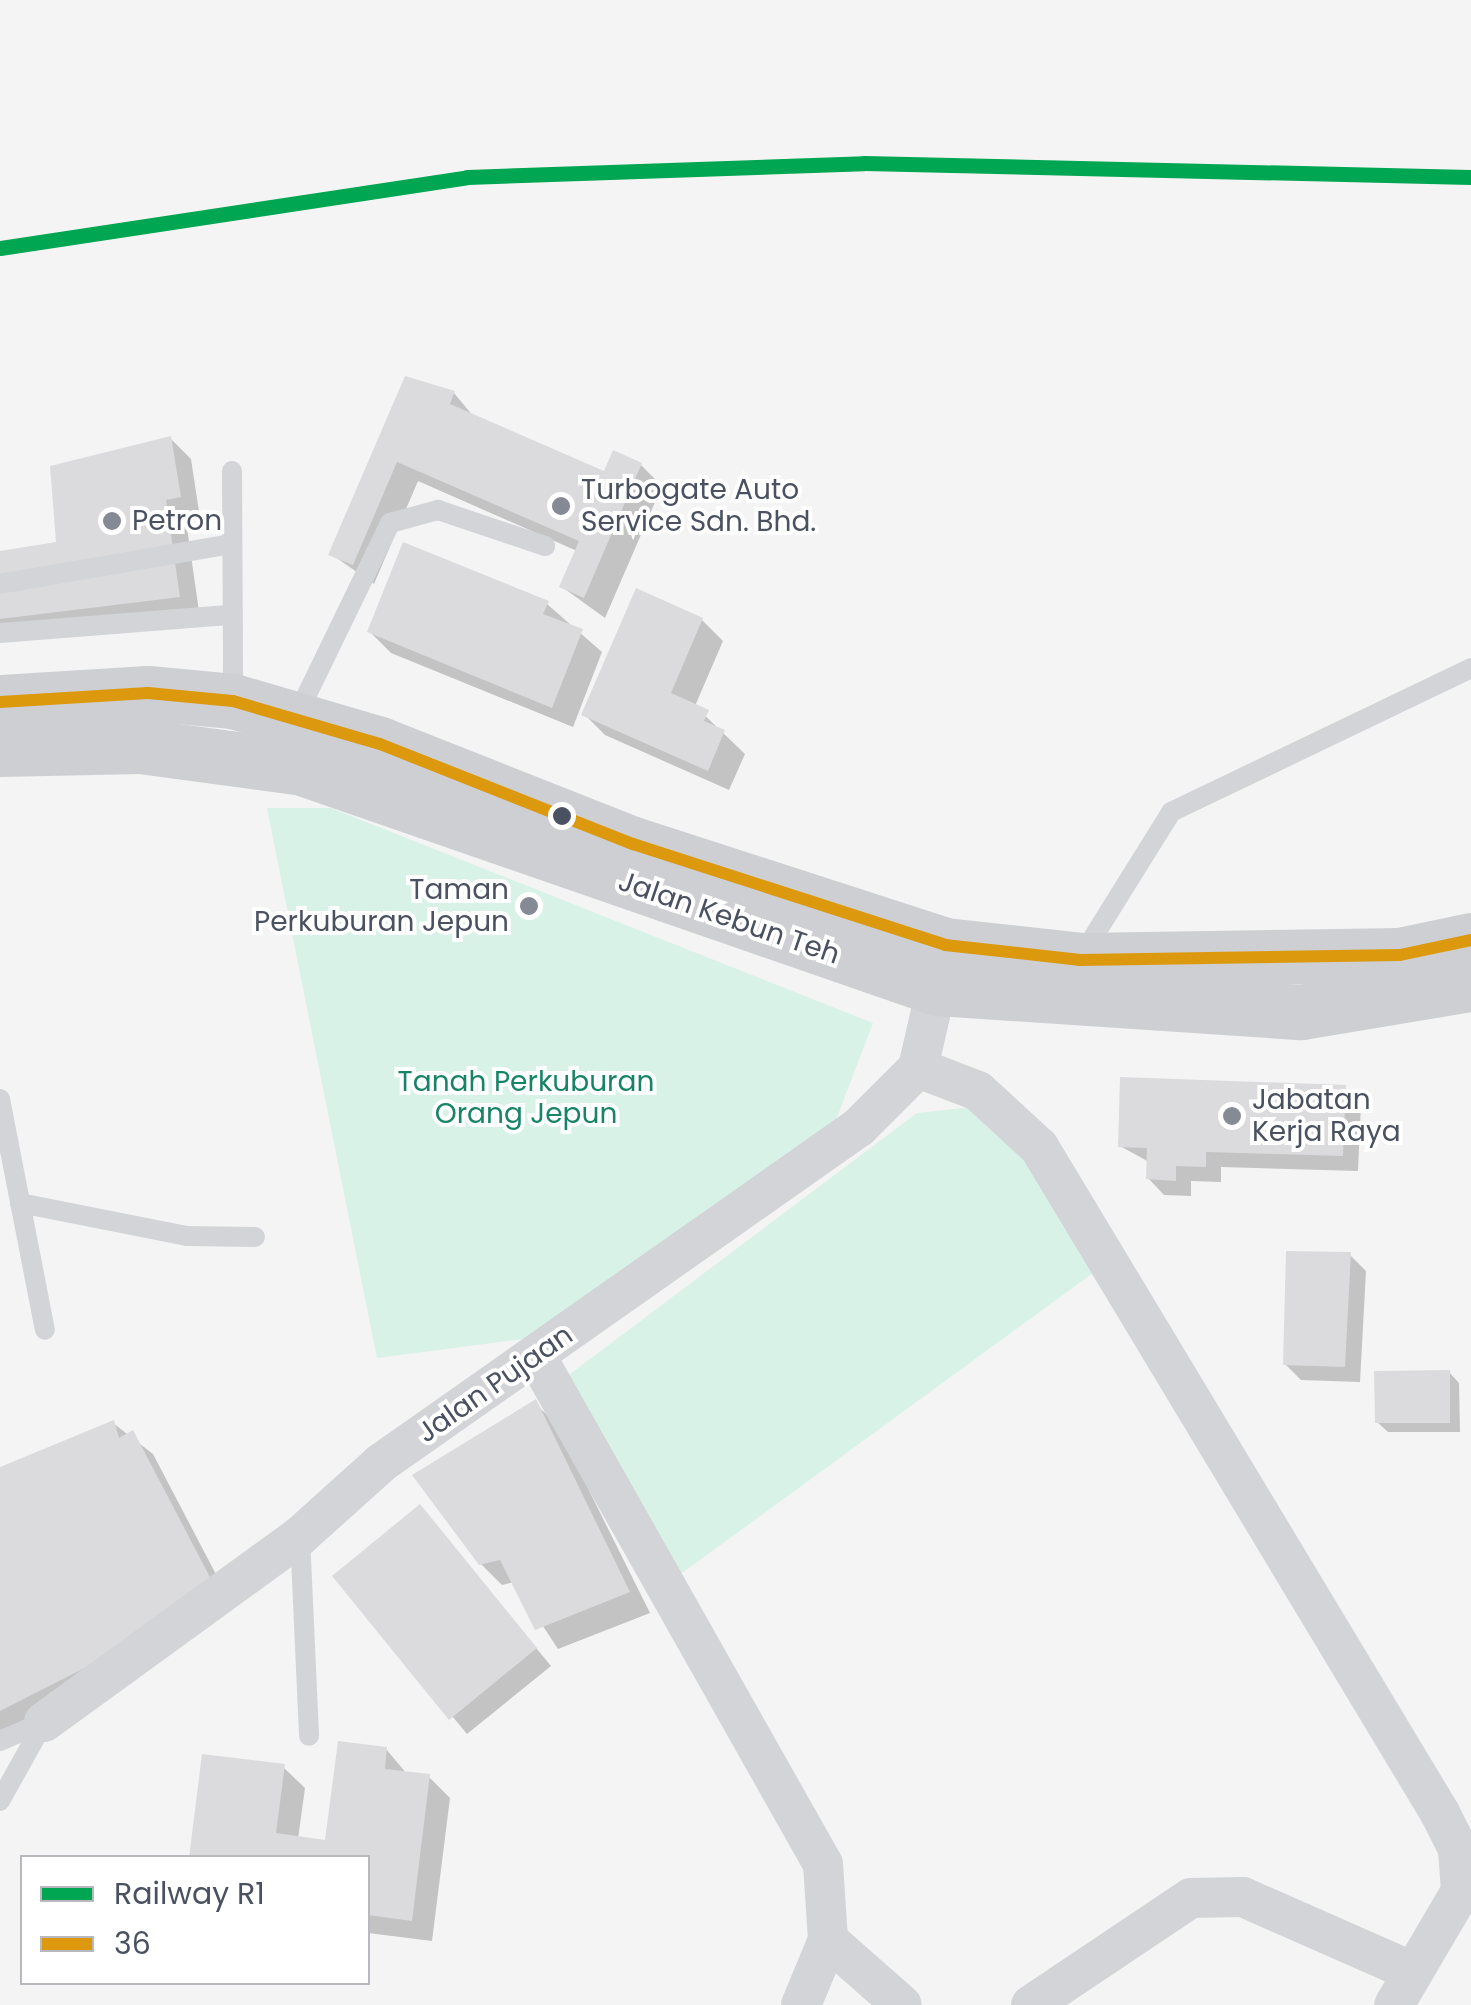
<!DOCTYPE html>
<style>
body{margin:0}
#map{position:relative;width:1471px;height:2005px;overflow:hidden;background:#f4f4f4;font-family:Poppins,sans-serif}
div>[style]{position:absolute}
.green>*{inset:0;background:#d9f2e8}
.shadow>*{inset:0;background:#0003}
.building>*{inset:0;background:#dbdbdd}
.lane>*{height:20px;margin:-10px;padding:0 10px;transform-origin:10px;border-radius:10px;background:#d2d4d7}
.street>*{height:40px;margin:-20px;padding:0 20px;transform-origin:20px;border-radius:20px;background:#d2d4d7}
.primary>*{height:55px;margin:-27.5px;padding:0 27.5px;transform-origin:27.5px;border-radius:27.5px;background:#cdcfd3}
.bus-1>*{height:12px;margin:-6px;padding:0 6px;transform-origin:6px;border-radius:6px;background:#dd990e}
.rail-1>*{height:15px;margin:-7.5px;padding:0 7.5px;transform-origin:7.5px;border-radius:7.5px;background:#00a651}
.dots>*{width:28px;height:28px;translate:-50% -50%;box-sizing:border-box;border:5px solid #fff;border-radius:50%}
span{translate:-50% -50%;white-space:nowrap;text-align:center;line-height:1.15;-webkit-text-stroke:8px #fff;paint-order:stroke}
.poi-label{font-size:28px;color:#4a5160}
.left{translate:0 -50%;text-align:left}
.right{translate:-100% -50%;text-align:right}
.street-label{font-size:28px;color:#4a5160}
.park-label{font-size:28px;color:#188467}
.legend{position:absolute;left:20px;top:1855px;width:350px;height:130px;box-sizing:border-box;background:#fff;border:2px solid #b7b9bf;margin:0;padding:12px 18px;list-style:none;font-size:30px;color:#4a5160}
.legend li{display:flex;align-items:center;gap:20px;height:50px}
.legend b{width:50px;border:2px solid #b7b9bf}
</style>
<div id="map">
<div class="green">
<i style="clip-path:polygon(267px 808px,331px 808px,873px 1023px,833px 1128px,523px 1339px,377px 1358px)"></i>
<i style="clip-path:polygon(990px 1105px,1100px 1268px,678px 1576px,558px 1383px,917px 1113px)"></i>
</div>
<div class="shadow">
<i style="clip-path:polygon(406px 379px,454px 393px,474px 417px,606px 474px,641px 465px,662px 486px,605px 618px,562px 587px,577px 551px,418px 481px,374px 584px,331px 554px)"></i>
<i style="clip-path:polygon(170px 438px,191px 459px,200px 518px,186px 521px,200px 618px,0 642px,0 553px,59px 544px)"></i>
<i style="clip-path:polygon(547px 604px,602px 652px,573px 727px,391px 653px,370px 632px)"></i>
<i style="clip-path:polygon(702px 620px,723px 641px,695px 706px,745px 754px,729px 790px,605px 735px,584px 714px)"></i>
<i style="clip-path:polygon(1344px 1087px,1361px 1104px,1358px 1171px,1221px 1167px,1221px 1182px,1191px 1181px,1191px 1196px,1164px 1195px,1148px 1178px,1149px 1162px,1120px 1146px)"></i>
<i style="clip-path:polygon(1350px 1255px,1366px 1271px,1360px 1382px,1301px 1380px,1285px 1364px)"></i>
<i style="clip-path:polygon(1449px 1372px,1459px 1383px,1460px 1432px,1388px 1432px,1377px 1422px)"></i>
<i style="clip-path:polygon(535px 1403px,556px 1424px,650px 1613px,558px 1649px,514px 1582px,502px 1585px,481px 1564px)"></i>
<i style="clip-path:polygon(113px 1423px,153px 1454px,231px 1603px,0 1739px,0 1470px)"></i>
<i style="clip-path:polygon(420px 1507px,551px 1666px,467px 1734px,336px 1576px)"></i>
<i style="clip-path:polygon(386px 1749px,407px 1774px,429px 1777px,450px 1798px,432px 1941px,368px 1933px,368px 1858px,191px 1858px,283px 1767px,305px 1788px,298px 1839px,328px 1843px)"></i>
</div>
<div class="building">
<i style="clip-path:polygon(405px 376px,455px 391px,450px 404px,604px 471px,613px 450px,642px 463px,584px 598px,559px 587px,579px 541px,397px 462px,353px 565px,328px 555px)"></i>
<i style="clip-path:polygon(171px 436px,181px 497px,166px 500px,180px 597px,0 619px,0 551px,56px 542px,50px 466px)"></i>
<i style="clip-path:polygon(403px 542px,549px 601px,543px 614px,583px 629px,552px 708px,367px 632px)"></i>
<i style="clip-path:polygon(636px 588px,703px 618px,671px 693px,709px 710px,704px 721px,725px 730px,708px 771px,581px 715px)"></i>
<i style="clip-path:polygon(1120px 1077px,1346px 1085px,1343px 1156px,1206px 1152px,1206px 1167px,1176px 1166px,1176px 1181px,1146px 1179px,1147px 1148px,1118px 1147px)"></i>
<i style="clip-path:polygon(1286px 1251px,1351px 1252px,1345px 1367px,1283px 1365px)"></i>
<i style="clip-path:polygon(1450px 1370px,1450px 1423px,1375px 1423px,1374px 1371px)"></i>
<i style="clip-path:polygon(536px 1399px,630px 1592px,535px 1630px,500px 1560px,479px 1565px,412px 1475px)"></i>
<i style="clip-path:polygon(114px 1420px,119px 1438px,133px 1430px,212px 1581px,118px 1651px,0 1711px,0 1467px)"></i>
<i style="clip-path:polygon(420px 1504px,537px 1648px,449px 1720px,332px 1576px)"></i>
<i style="clip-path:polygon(338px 1741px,387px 1747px,385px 1769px,430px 1774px,412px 1921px,368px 1915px,368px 1858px,189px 1858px,202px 1754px,285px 1764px,276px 1833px,325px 1840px)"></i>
</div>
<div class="lane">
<i style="left:232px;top:471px;width:227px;rotate:89.7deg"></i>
<i style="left:0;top:584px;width:234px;rotate:-9.8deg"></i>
<i style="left:0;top:633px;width:232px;rotate:-4.5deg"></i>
<i style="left:296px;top:717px;width:216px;rotate:-64.1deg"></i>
<i style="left:390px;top:523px;width:50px;rotate:-15.2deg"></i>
<i style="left:438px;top:510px;width:113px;rotate:18.6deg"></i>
<i style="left:1084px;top:952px;width:165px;rotate:-58.1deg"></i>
<i style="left:1171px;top:812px;width:333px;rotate:-25.6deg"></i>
<i style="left:0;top:1099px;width:235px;rotate:79deg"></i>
<i style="left:20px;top:1203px;width:170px;rotate:11.2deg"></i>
<i style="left:187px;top:1236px;width:68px;rotate:0.8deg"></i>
<i style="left:300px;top:1536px;width:200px;rotate:87.4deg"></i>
<i style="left:0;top:1741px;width:48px;rotate:-23.4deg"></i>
<i style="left:0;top:1801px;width:90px;rotate:-60.9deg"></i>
</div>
<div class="street">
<i style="left:918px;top:1068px;width:64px;rotate:21deg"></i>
<i style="left:978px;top:1091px;width:83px;rotate:42.6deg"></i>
<i style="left:1039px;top:1147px;width:777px;rotate:58.95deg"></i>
<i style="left:1440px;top:1813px;width:40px;rotate:63.4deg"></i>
<i style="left:1458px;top:1849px;width:42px;rotate:85.9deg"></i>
<i style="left:1461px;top:1891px;width:132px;rotate:120.4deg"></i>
<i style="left:536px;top:1356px;width:583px;rotate:60.54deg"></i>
<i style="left:823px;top:1864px;width:76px;rotate:86.2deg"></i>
<i style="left:828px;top:1940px;width:70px;rotate:112.6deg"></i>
<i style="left:44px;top:1722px;width:316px;rotate:-36deg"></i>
<i style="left:300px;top:1536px;width:109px;rotate:-42deg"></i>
<i style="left:381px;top:1463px;width:584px;rotate:-35.1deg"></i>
<i style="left:859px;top:1127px;width:83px;rotate:-45deg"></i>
<i style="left:918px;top:1068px;width:108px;rotate:-77.1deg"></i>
<i style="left:828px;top:1940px;width:98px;rotate:41.3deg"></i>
<i style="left:1031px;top:2005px;width:192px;rotate:-33.8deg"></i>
<i style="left:1191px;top:1898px;width:52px;rotate:-1.1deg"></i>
<i style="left:1243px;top:1897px;width:186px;rotate:23.8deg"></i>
</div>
<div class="primary">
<i style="left:0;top:702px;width:148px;rotate:-3.5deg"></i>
<i style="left:148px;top:693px;width:85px;rotate:5.4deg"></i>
<i style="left:233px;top:701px;width:153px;rotate:16.3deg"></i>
<i style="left:380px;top:744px;width:272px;rotate:21.6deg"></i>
<i style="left:633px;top:844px;width:328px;rotate:17.9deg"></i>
<i style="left:945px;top:945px;width:136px;rotate:6.3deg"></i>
<i style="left:1080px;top:960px;width:320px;rotate:-0.9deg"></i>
<i style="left:1400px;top:955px;width:73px;rotate:-11.9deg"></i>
<i style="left:0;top:749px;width:140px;rotate:-1.2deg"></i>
<i style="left:140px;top:746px;width:163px;rotate:7.7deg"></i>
<i style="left:302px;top:768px;width:672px;rotate:19.11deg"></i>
<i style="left:937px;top:988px;width:365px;rotate:3.8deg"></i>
<i style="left:1301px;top:1012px;width:172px;rotate:-9.4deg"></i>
</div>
<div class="bus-1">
<i style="left:0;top:702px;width:148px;rotate:-3.5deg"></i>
<i style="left:148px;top:693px;width:85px;rotate:5.4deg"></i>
<i style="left:233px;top:701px;width:153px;rotate:16.3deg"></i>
<i style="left:380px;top:744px;width:272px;rotate:21.6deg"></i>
<i style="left:633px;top:844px;width:328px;rotate:17.9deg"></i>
<i style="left:945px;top:945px;width:136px;rotate:6.3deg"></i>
<i style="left:1080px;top:960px;width:320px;rotate:-0.9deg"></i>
<i style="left:1400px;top:955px;width:73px;rotate:-11.9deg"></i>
</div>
<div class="rail-1">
<i style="left:0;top:248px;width:472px;rotate:-8.6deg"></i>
<i style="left:467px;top:177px;width:397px;rotate:-2deg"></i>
<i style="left:864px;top:163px;width:607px;rotate:1.32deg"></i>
</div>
<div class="dots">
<i style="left:561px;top:506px;background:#868a94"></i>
<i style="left:112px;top:521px;background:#868a94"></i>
<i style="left:562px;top:816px;background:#4a5160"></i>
<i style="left:529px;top:906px;background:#868a94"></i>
<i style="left:1232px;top:1116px;background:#868a94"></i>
</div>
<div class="poi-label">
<span class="left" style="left:581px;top:506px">Turbogate Auto<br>Service Sdn. Bhd.</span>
<span class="left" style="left:132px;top:521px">Petron</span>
<span class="right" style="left:509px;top:906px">Taman<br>Perkuburan Jepun</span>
<span class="left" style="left:1252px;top:1116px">Jabatan<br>Kerja Raya</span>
</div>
<div class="street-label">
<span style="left:729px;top:918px;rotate:19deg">Jalan Kebun Teh</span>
<span style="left:495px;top:1384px;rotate:-35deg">Jalan Pujaan</span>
</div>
<div class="park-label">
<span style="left:526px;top:1098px">Tanah Perkuburan<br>Orang Jepun</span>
</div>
<ul class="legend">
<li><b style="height:12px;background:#00a651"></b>Railway R1</li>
<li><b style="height:12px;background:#dd990e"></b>36</li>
</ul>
</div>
